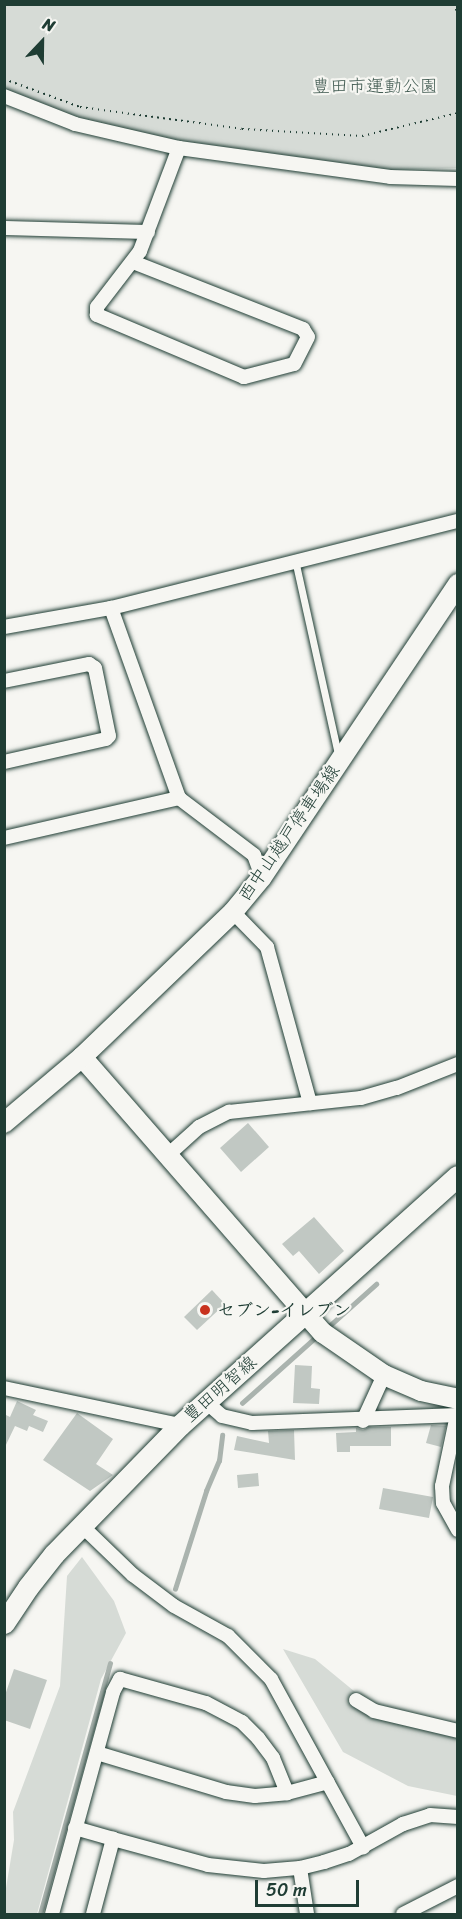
<!DOCTYPE html>
<meta charset="utf-8">
<style>
body{margin:0}
#map{position:relative;width:462px;height:1919px;overflow:hidden;background:#f6f6f2;font-family:Sriracha,"Klee One",sans-serif}
div>[style]{position:absolute}
.green>*{inset:0;background:#d6dbd6}
.stream>*{height:4.5px;margin:-2.25px;padding:0 2.25px;transform-origin:2.25px;border-radius:2.25px;background:#aab3ae}
.building>*{inset:0;background:#c1c8c3}
.path>*{height:2px;margin-top:-1px;transform-origin:0;background:repeating-linear-gradient(90deg,#1f3d34 0 1.5px,transparent 0 6px)}
.roads{filter:drop-shadow(0 0 2px #1f3d34) drop-shadow(0 0 2px #1f3d34)}
.lane>*{height:7px;margin:-3.5px;padding:0 3.5px;transform-origin:3.5px;border-radius:3.5px;background:#f6f6f2}
.street>*{height:14px;margin:-7px;padding:0 7px;transform-origin:7px;border-radius:7px;background:#f6f6f2}
.secondary>*{height:20px;margin:-10px;padding:0 10px;transform-origin:10px;border-radius:10px;background:#f6f6f2}
.primary>*{height:21px;margin:-10.5px;padding:0 10.5px;transform-origin:10.5px;border-radius:10.5px;background:#f6f6f2}
.dots>*{width:16px;height:16px;translate:-50% -50%;box-sizing:border-box;border:3px solid #f6f6f2;border-radius:50%}
span{translate:-50% -50%;white-space:nowrap;text-align:center;line-height:1.15;-webkit-text-stroke:4.5px #f6f6f2;paint-order:stroke}
.park-label{font-size:18px;color:#445d54}
.street-label{font-size:18px;color:#1f3d34}
.poi-label{font-size:18px;color:#1f3d34;font-weight:700}
.left{translate:0 -50%;text-align:left}
.frame{position:absolute;inset:0;border:6px solid #1f3d34;pointer-events:none}
.north{position:absolute;left:12px;top:12px;width:60px;height:60px;-webkit-text-stroke:4px #f6f6f2;paint-order:stroke;rotate:22deg;font-size:16px;font-weight:700;line-height:24px;text-align:center;color:#1f3d34}
.north::after{content:'';display:block;margin:auto;width:21px;height:27px;background:#1f3d34;clip-path:polygon(50% 0,100% 100%,50% 72%,0 100%)}
.scale{position:absolute;left:255px;top:1880px;width:104px;height:27px;box-sizing:border-box;border:3px solid #1f3d34;border-top:0;padding-left:8px;font-size:18px;line-height:21px;white-space:nowrap;color:#1f3d34;-webkit-text-stroke:4px #f6f6f2;paint-order:stroke}
</style>
<div id="map">
<div class="green">
<i style="clip-path:polygon(4px 5px,457px 5px,457px 168px,390px 170px,174px 144px,63px 113px,5px 89px)"></i>
<i style="clip-path:polygon(82px 1557px,114px 1601px,126px 1633px,101px 1679px,37px 1914px,5px 1914px,5px 1894px,14px 1840px,13px 1812px,60px 1686px,67px 1576px)"></i>
<i style="clip-path:polygon(283px 1649px,315px 1659px,382px 1714px,457px 1736px,457px 1796px,408px 1786px,343px 1752px)"></i>
</div>
<div class="stream">
<i style="left:327px;top:1328px;width:66px;rotate:-41.9deg"></i>
<i style="left:242px;top:1403px;width:102px;rotate:-41.8deg"></i>
<i style="left:175px;top:1589px;width:103px;rotate:-72.4deg"></i>
<i style="left:206px;top:1491px;width:33px;rotate:-67deg"></i>
<i style="left:219px;top:1461px;width:26px;rotate:-83deg"></i>
<i style="left:40px;top:1914px;width:260px;rotate:-74.4deg"></i>
</div>
<div class="building">
<i style="clip-path:polygon(248px 1123px,269px 1147px,241px 1172px,220px 1148px)"></i>
<i style="clip-path:polygon(314px 1217px,344px 1251px,319px 1274px,299px 1251px,293px 1256px,282px 1244px)"></i>
<i style="clip-path:polygon(212px 1290px,225px 1304px,197px 1330px,184px 1317px)"></i>
<i style="clip-path:polygon(295px 1365px,312px 1366px,311px 1388px,320px 1389px,319px 1404px,293px 1403px)"></i>
<i style="clip-path:polygon(17px 1401px,36px 1410px,33px 1415px,48px 1421px,43px 1432px,29px 1426px,27px 1431px,15px 1426px,4px 1449px,4px 1414px,10px 1417px)"></i>
<i style="clip-path:polygon(77px 1413px,113px 1439px,96px 1464px,113px 1475px,90px 1491px,43px 1460px)"></i>
<i style="clip-path:polygon(431px 1425px,446px 1426px,441px 1447px,426px 1443px)"></i>
<i style="clip-path:polygon(369px 1427px,391px 1427px,391px 1446px,350px 1446px,350px 1452px,337px 1452px,336px 1433px,356px 1432px,356px 1428px,363px 1430px)"></i>
<i style="clip-path:polygon(294px 1430px,295px 1460px,234px 1450px,237px 1436px,269px 1443px,268px 1431px)"></i>
<i style="clip-path:polygon(258px 1473px,259px 1486px,238px 1488px,237px 1475px)"></i>
<i style="clip-path:polygon(383px 1488px,433px 1497px,429px 1518px,379px 1509px)"></i>
<i style="clip-path:polygon(14px 1669px,47px 1680px,30px 1729px,4px 1720px,4px 1698px)"></i>
</div>
<div class="path">
<i style="left:453px;top:4px;width:10px;rotate:61deg"></i>
<i style="left:4px;top:79px;width:81px;rotate:20.2deg"></i>
<i style="left:80px;top:107px;width:163px;rotate:7.7deg"></i>
<i style="left:242px;top:129px;width:120px;rotate:3.3deg"></i>
<i style="left:362px;top:136px;width:99px;rotate:-13.5deg"></i>
</div>
<div class="roads">
<div class="lane">
<i style="left:295px;top:560px;width:199px;rotate:77.5deg"></i>
</div>
<div class="street">
<i style="left:4px;top:96px;width:76px;rotate:21.5deg"></i>
<i style="left:75px;top:124px;width:107px;rotate:13deg"></i>
<i style="left:179px;top:148px;width:213px;rotate:7.8deg"></i>
<i style="left:390px;top:177px;width:68px;rotate:1.7deg"></i>
<i style="left:4px;top:228px;width:144px;rotate:1.6deg"></i>
<i style="left:133px;top:262px;width:183px;rotate:21.5deg"></i>
<i style="left:303px;top:329px;width:9px;rotate:58deg"></i>
<i style="left:308px;top:337px;width:30px;rotate:117deg"></i>
<i style="left:294px;top:364px;width:52px;rotate:165.4deg"></i>
<i style="left:244px;top:377px;width:160px;rotate:-157.1deg"></i>
<i style="left:97px;top:315px;width:8px;rotate:-90deg"></i>
<i style="left:97px;top:307px;width:71px;rotate:-52.5deg"></i>
<i style="left:140px;top:251px;width:110px;rotate:-69.3deg"></i>
<i style="left:111px;top:608px;width:202px;rotate:70.3deg"></i>
<i style="left:179px;top:798px;width:94px;rotate:37.2deg"></i>
<i style="left:254px;top:855px;width:23px;rotate:70deg"></i>
<i style="left:4px;top:627px;width:109px;rotate:-10.1deg"></i>
<i style="left:111px;top:608px;width:358px;rotate:-14.1deg"></i>
<i style="left:4px;top:681px;width:87px;rotate:-11.3deg"></i>
<i style="left:89px;top:664px;width:7px;rotate:34deg"></i>
<i style="left:95px;top:668px;width:69px;rotate:78.4deg"></i>
<i style="left:109px;top:736px;width:4px;rotate:135deg"></i>
<i style="left:106px;top:739px;width:105px;rotate:167.3deg"></i>
<i style="left:4px;top:838px;width:180px;rotate:-12.9deg"></i>
<i style="left:233px;top:912px;width:49px;rotate:45.8deg"></i>
<i style="left:267px;top:947px;width:162px;rotate:74.6deg"></i>
<i style="left:168px;top:1155px;width:42px;rotate:-42.1deg"></i>
<i style="left:199px;top:1127px;width:34px;rotate:-27deg"></i>
<i style="left:229px;top:1112px;width:133px;rotate:-6.1deg"></i>
<i style="left:361px;top:1098px;width:37px;rotate:-16deg"></i>
<i style="left:397px;top:1088px;width:66px;rotate:-21.5deg"></i>
<i style="left:4px;top:1388px;width:180px;rotate:11.9deg"></i>
<i style="left:206px;top:1402px;width:21px;rotate:41deg"></i>
<i style="left:222px;top:1416px;width:31px;rotate:13deg"></i>
<i style="left:252px;top:1423px;width:206px;rotate:-2.2deg"></i>
<i style="left:457px;top:1415px;width:73px;rotate:101.9deg"></i>
<i style="left:442px;top:1486px;width:17px;rotate:87deg"></i>
<i style="left:443px;top:1503px;width:31px;rotate:61deg"></i>
<i style="left:363px;top:1421px;width:51px;rotate:-65.5deg"></i>
<i style="left:81px;top:1525px;width:72px;rotate:43.9deg"></i>
<i style="left:133px;top:1575px;width:51px;rotate:37.1deg"></i>
<i style="left:174px;top:1606px;width:62px;rotate:29.1deg"></i>
<i style="left:228px;top:1636px;width:61px;rotate:45deg"></i>
<i style="left:271px;top:1679px;width:192px;rotate:61.3deg"></i>
<i style="left:356px;top:1700px;width:21px;rotate:31deg"></i>
<i style="left:374px;top:1711px;width:86px;rotate:13.4deg"></i>
<i style="left:97px;top:1753px;width:135px;rotate:16.8deg"></i>
<i style="left:226px;top:1792px;width:29px;rotate:8deg"></i>
<i style="left:255px;top:1796px;width:32px;rotate:-5deg"></i>
<i style="left:287px;top:1793px;width:42px;rotate:-15deg"></i>
<i style="left:75px;top:1828px;width:40px;rotate:16deg"></i>
<i style="left:300px;top:1868px;width:47px;rotate:81.3deg"></i>
<i style="left:52px;top:1914px;width:230px;rotate:-74.6deg"></i>
<i style="left:113px;top:1692px;width:15px;rotate:-62deg"></i>
<i style="left:120px;top:1679px;width:89px;rotate:15.6deg"></i>
<i style="left:206px;top:1703px;width:41px;rotate:27.8deg"></i>
<i style="left:242px;top:1722px;width:23px;rotate:45deg"></i>
<i style="left:258px;top:1738px;width:25px;rotate:53deg"></i>
<i style="left:273px;top:1758px;width:38px;rotate:68deg"></i>
<i style="left:93px;top:1914px;width:78px;rotate:-75.1deg"></i>
<i style="left:113px;top:1839px;width:98px;rotate:15.3deg"></i>
<i style="left:208px;top:1865px;width:56px;rotate:6.1deg"></i>
<i style="left:264px;top:1871px;width:36px;rotate:-5deg"></i>
<i style="left:300px;top:1868px;width:25px;rotate:-14deg"></i>
<i style="left:324px;top:1862px;width:26px;rotate:-18deg"></i>
<i style="left:349px;top:1854px;width:62px;rotate:-29.1deg"></i>
<i style="left:403px;top:1824px;width:28px;rotate:-18deg"></i>
<i style="left:430px;top:1815px;width:28px;rotate:4deg"></i>
<i style="left:403px;top:1914px;width:62px;rotate:-27deg"></i>
</div>
<div class="secondary">
<i style="left:82px;top:1057px;width:366px;rotate:48.9deg"></i>
<i style="left:323px;top:1333px;width:74px;rotate:34.5deg"></i>
<i style="left:384px;top:1375px;width:40px;rotate:23.4deg"></i>
<i style="left:421px;top:1391px;width:38px;rotate:12deg"></i>
<i style="left:4px;top:1123px;width:102px;rotate:-40.2deg"></i>
<i style="left:82px;top:1057px;width:209px;rotate:-43.8deg"></i>
<i style="left:233px;top:912px;width:45px;rotate:-50.4deg"></i>
<i style="left:262px;top:877px;width:353px;rotate:-56.2deg"></i>
</div>
<div class="primary">
<i style="left:4px;top:1623px;width:43px;rotate:-56.3deg"></i>
<i style="left:28px;top:1587px;width:42px;rotate:-51.8deg"></i>
<i style="left:54px;top:1554px;width:180px;rotate:-45.7deg"></i>
<i style="left:180px;top:1425px;width:373px;rotate:-41.9deg"></i>
</div>
</div>
<div class="dots">
<i style="left:205px;top:1310px;background:#c8321e"></i>
</div>
<div class="park-label">
<span style="left:375px;top:86px">豊田市運動公園</span>
</div>
<div class="street-label">
<span style="left:289px;top:833px;rotate:-55deg">西中山越戸停車場線</span>
<span style="left:220px;top:1389px;rotate:-41deg">豊田明智線</span>
</div>
<div class="poi-label">
<span class="left" style="left:217px;top:1310px">セブン-イレブン</span>
</div>
<div class="frame"></div>
<div class="north">N</div>
<div class="scale">50 m</div>
</div>
